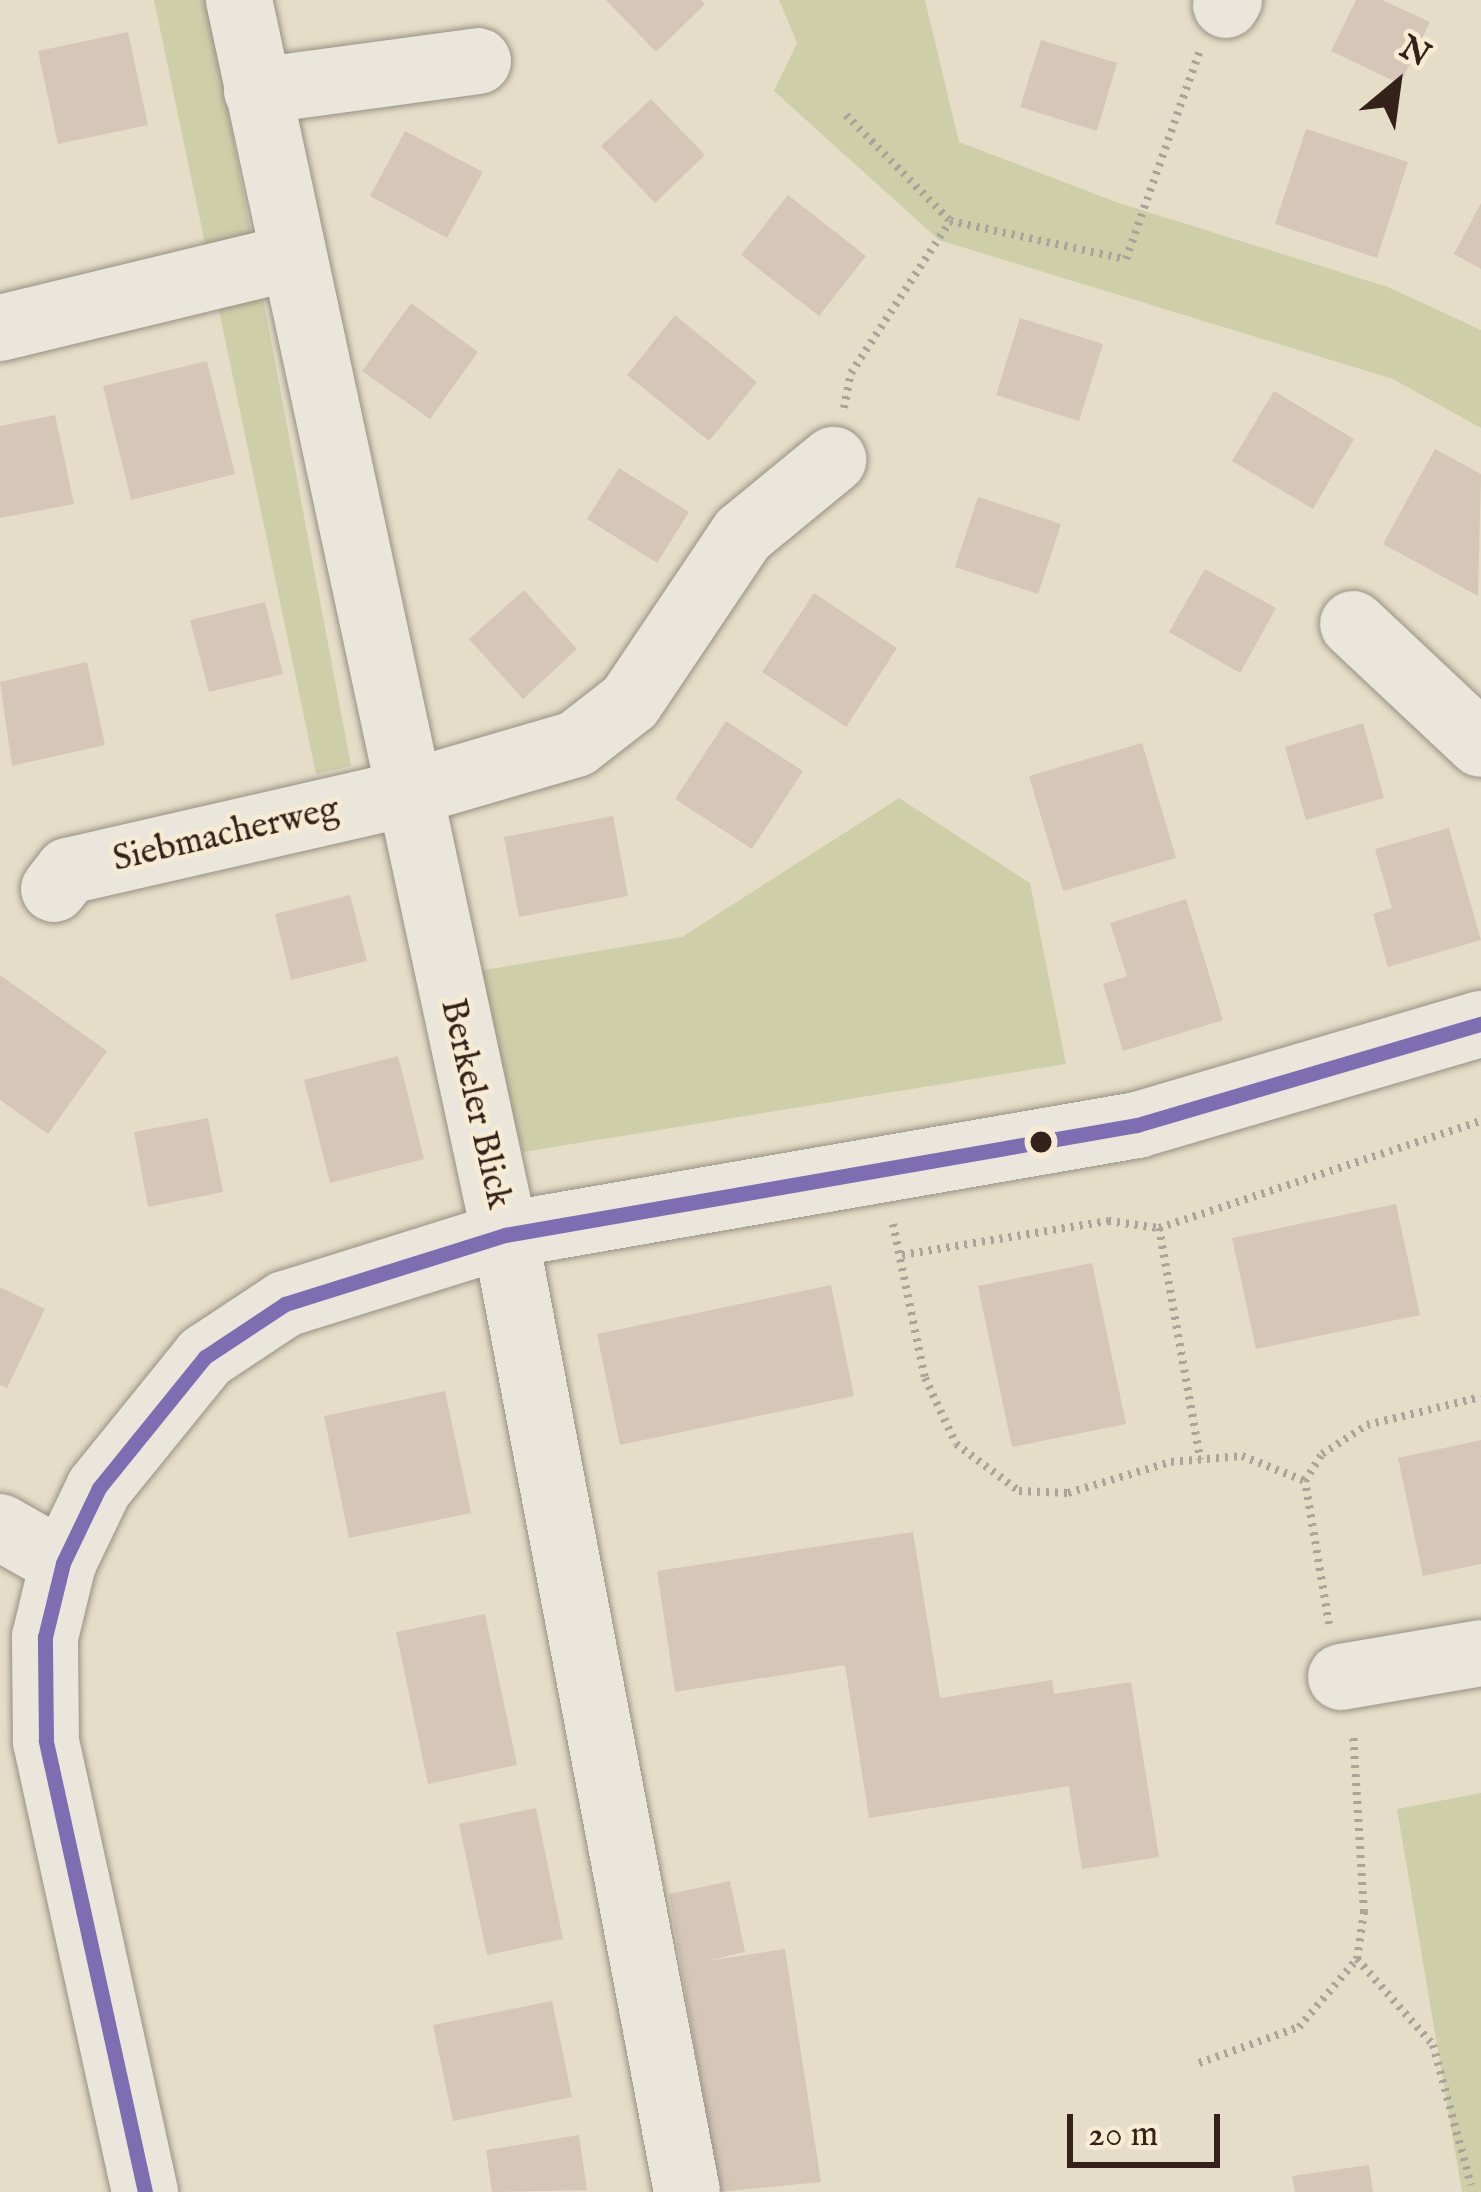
<!DOCTYPE html>
<style>
body{margin:0}
#map{position:relative;width:1481px;height:2192px;overflow:hidden;background:#e6ddc8;font-family:"IM FELL English",serif}
div>[style]{position:absolute}
.green>*{inset:0;background:#cecfa9}
.building>*{inset:0;background:#d5c6b7}
.path>*{height:8px;margin-top:-4px;transform-origin:0;background:repeating-linear-gradient(90deg,#aaa49b 0 3px,transparent 0 9px)}
.roads{filter:drop-shadow(0 0 3px #989184) drop-shadow(0 0 3px #989184)}
.minor>*{height:66px;margin:-33px;padding:0 33px;transform-origin:33px;border-radius:33px;background:#eae6dc}
.bus-1>*{height:15px;margin:-7.5px;padding:0 7.5px;transform-origin:7.5px;border-radius:7.5px;background:#7c6eb0}
.dots>*{width:33px;height:33px;translate:-50% -50%;box-sizing:border-box;border:6px solid #f7ecd3;border-radius:50%}
span{translate:-50% -50%;white-space:nowrap;text-align:center;line-height:1.15;-webkit-text-stroke:9px #f7ecd3;paint-order:stroke}
.street-label{font-size:36px;color:#342119}
.north{position:absolute;left:1337px;top:24px;width:120px;height:120px;-webkit-text-stroke:9px #f7ecd3;paint-order:stroke;rotate:29deg;font-size:33px;font-weight:700;line-height:48px;text-align:center;color:#342119}
.north::after{content:'';display:block;margin:auto;width:42px;height:54px;background:#342119;clip-path:polygon(50% 0,100% 100%,50% 72%,0 100%)}
.scale{position:absolute;left:1067px;top:2114px;width:153px;height:54px;box-sizing:border-box;border:6px solid #342119;border-top:0;padding-left:15px;font-size:36px;line-height:42px;white-space:nowrap;color:#342119;-webkit-text-stroke:9px #f7ecd3;paint-order:stroke}
</style>
<div id="map">
<div class="green">
<i style="clip-path:polygon(154px 0,207px 0,351px 766px,316px 774px)"></i>
<i style="clip-path:polygon(779px 0,925px 0,959px 142px,1119px 203px,1388px 287px,1481px 330px,1481px 428px,1393px 379px,939px 240px,774px 91px,797px 43px)"></i>
<i style="clip-path:polygon(899px 798px,1030px 883px,1066px 1064px,523px 1152px,472px 972px,682px 937px)"></i>
<i style="clip-path:polygon(1481px 1793px,1481px 2192px,1462px 2192px,1397px 1809px)"></i>
</div>
<div class="building">
<i style="clip-path:polygon(606px 0,701px 0,705px 4px,656px 52px)"></i>
<i style="clip-path:polygon(1356px 0,1382px 0,1430px 22px,1400px 84px,1331px 51px)"></i>
<i style="clip-path:polygon(128px 32px,148px 125px,58px 144px,38px 51px)"></i>
<i style="clip-path:polygon(1041px 40px,1117px 63px,1097px 131px,1020px 107px)"></i>
<i style="clip-path:polygon(651px 99px,705px 155px,655px 203px,601px 146px)"></i>
<i style="clip-path:polygon(1306px 129px,1408px 162px,1377px 258px,1275px 224px)"></i>
<i style="clip-path:polygon(405px 131px,483px 172px,447px 238px,370px 196px)"></i>
<i style="clip-path:polygon(788px 195px,866px 256px,819px 316px,741px 255px)"></i>
<i style="clip-path:polygon(1481px 203px,1481px 269px,1454px 254px)"></i>
<i style="clip-path:polygon(411px 303px,478px 352px,430px 419px,362px 371px)"></i>
<i style="clip-path:polygon(675px 315px,757px 382px,709px 441px,627px 375px)"></i>
<i style="clip-path:polygon(1020px 318px,1103px 344px,1079px 421px,996px 395px)"></i>
<i style="clip-path:polygon(207px 361px,235px 474px,131px 500px,103px 386px)"></i>
<i style="clip-path:polygon(1274px 391px,1354px 439px,1313px 509px,1232px 461px)"></i>
<i style="clip-path:polygon(55px 415px,74px 504px,0 518px,0 426px)"></i>
<i style="clip-path:polygon(1435px 449px,1481px 474px,1478px 596px,1383px 544px)"></i>
<i style="clip-path:polygon(619px 468px,689px 512px,657px 563px,587px 519px)"></i>
<i style="clip-path:polygon(978px 497px,1061px 524px,1038px 594px,955px 567px)"></i>
<i style="clip-path:polygon(1205px 569px,1276px 608px,1240px 673px,1169px 632px)"></i>
<i style="clip-path:polygon(524px 590px,577px 649px,523px 699px,469px 639px)"></i>
<i style="clip-path:polygon(814px 593px,897px 648px,846px 727px,762px 672px)"></i>
<i style="clip-path:polygon(265px 602px,283px 674px,209px 692px,190px 620px)"></i>
<i style="clip-path:polygon(87px 662px,105px 745px,12px 766px,0 682px)"></i>
<i style="clip-path:polygon(726px 721px,803px 771px,752px 849px,675px 799px)"></i>
<i style="clip-path:polygon(1363px 723px,1384px 798px,1306px 820px,1285px 747px)"></i>
<i style="clip-path:polygon(1142px 743px,1176px 858px,1063px 891px,1029px 776px)"></i>
<i style="clip-path:polygon(613px 816px,628px 896px,519px 917px,504px 837px)"></i>
<i style="clip-path:polygon(1449px 828px,1481px 940px,1388px 967px,1373px 914px,1392px 908px,1375px 849px)"></i>
<i style="clip-path:polygon(350px 895px,367px 961px,291px 980px,275px 914px)"></i>
<i style="clip-path:polygon(1186px 899px,1223px 1020px,1123px 1051px,1103px 984px,1127px 976px,1110px 923px)"></i>
<i style="clip-path:polygon(0 975px,107px 1051px,48px 1134px,0 1100px)"></i>
<i style="clip-path:polygon(398px 1056px,424px 1159px,330px 1183px,304px 1080px)"></i>
<i style="clip-path:polygon(208px 1118px,223px 1192px,148px 1207px,134px 1132px)"></i>
<i style="clip-path:polygon(1396px 1204px,1420px 1315px,1256px 1349px,1232px 1238px)"></i>
<i style="clip-path:polygon(1092px 1263px,1126px 1424px,1012px 1447px,978px 1286px)"></i>
<i style="clip-path:polygon(831px 1285px,854px 1396px,620px 1445px,597px 1334px)"></i>
<i style="clip-path:polygon(0 1287px,45px 1309px,7px 1388px,0 1385px)"></i>
<i style="clip-path:polygon(445px 1391px,471px 1513px,349px 1538px,324px 1416px)"></i>
<i style="clip-path:polygon(1481px 1440px,1481px 1564px,1423px 1576px,1398px 1458px)"></i>
<i style="clip-path:polygon(913px 1532px,940px 1698px,1052px 1680px,1054px 1694px,1131px 1682px,1159px 1857px,1082px 1869px,1069px 1786px,869px 1818px,845px 1665px,675px 1692px,657px 1571px)"></i>
<i style="clip-path:polygon(485px 1614px,517px 1765px,428px 1784px,396px 1632px)"></i>
<i style="clip-path:polygon(536px 1808px,563px 1939px,487px 1955px,459px 1824px)"></i>
<i style="clip-path:polygon(730px 1881px,745px 1952px,707px 1961px,785px 1949px,821px 2182px,719px 2192px,669px 1894px)"></i>
<i style="clip-path:polygon(552px 2001px,572px 2097px,453px 2121px,433px 2025px)"></i>
<i style="clip-path:polygon(579px 2135px,587px 2190px,492px 2192px,486px 2150px)"></i>
<i style="clip-path:polygon(1369px 2165px,1373px 2192px,1295px 2192px,1292px 2176px)"></i>
</div>
<div class="path">
<i style="left:846px;top:115px;width:148px;rotate:45.5deg"></i>
<i style="left:844px;top:408px;width:36px;rotate:-79deg"></i>
<i style="left:851px;top:373px;width:181px;rotate:-56.9deg"></i>
<i style="left:950px;top:221px;width:180px;rotate:12.2deg"></i>
<i style="left:1126px;top:259px;width:219px;rotate:-70.5deg"></i>
<i style="left:893px;top:1224px;width:157px;rotate:78.3deg"></i>
<i style="left:925px;top:1378px;width:73px;rotate:64.8deg"></i>
<i style="left:956px;top:1444px;width:79px;rotate:36.7deg"></i>
<i style="left:1019px;top:1491px;width:49px;rotate:2.3deg"></i>
<i style="left:1068px;top:1493px;width:108px;rotate:-16.8deg"></i>
<i style="left:1171px;top:1462px;width:71px;rotate:-4.8deg"></i>
<i style="left:1242px;top:1456px;width:68px;rotate:21.6deg"></i>
<i style="left:1159px;top:1228px;width:235px;rotate:79.9deg"></i>
<i style="left:902px;top:1255px;width:209px;rotate:-9.4deg"></i>
<i style="left:1108px;top:1221px;width:51px;rotate:7.8deg"></i>
<i style="left:1159px;top:1228px;width:339px;rotate:-18.4deg"></i>
<i style="left:1329px;top:1624px;width:145px;rotate:-99.5deg"></i>
<i style="left:1305px;top:1481px;width:32px;rotate:-58deg"></i>
<i style="left:1322px;top:1454px;width:54px;rotate:-32.8deg"></i>
<i style="left:1367px;top:1425px;width:117px;rotate:-13.8deg"></i>
<i style="left:1357px;top:1959px;width:115px;rotate:48.5deg"></i>
<i style="left:1433px;top:2045px;width:145px;rotate:74.8deg"></i>
<i style="left:1199px;top:2063px;width:106px;rotate:-19.8deg"></i>
<i style="left:1299px;top:2027px;width:89px;rotate:-49.5deg"></i>
<i style="left:1357px;top:1959px;width:48px;rotate:-81.5deg"></i>
<i style="left:1364px;top:1912px;width:179px;rotate:-93.5deg"></i>
</div>
<div class="roads">
<div class="minor">
<i style="left:239px;top:0;width:1263px;rotate:77.85deg"></i>
<i style="left:505px;top:1235px;width:974px;rotate:79.23deg"></i>
<i style="left:1226px;top:5px;width:6px;rotate:-59deg"></i>
<i style="left:257px;top:91px;width:223px;rotate:-7.7deg"></i>
<i style="left:0;top:328px;width:301px;rotate:-13.6deg"></i>
<i style="left:1353px;top:624px;width:175px;rotate:43.2deg"></i>
<i style="left:54px;top:889px;width:23px;rotate:-52deg"></i>
<i style="left:68px;top:871px;width:346px;rotate:-12.9deg"></i>
<i style="left:405px;top:794px;width:178px;rotate:-16.3deg"></i>
<i style="left:576px;top:744px;width:68px;rotate:-37.9deg"></i>
<i style="left:630px;top:702px;width:202px;rotate:-56.1deg"></i>
<i style="left:743px;top:534px;width:117px;rotate:-39.4deg"></i>
<i style="left:0;top:1527px;width:73px;rotate:29.7deg"></i>
<i style="left:1341px;top:1677px;width:142px;rotate:-9.7deg"></i>
<i style="left:145px;top:2192px;width:462px;rotate:-102.4deg"></i>
<i style="left:46px;top:1741px;width:104px;rotate:-90.6deg"></i>
<i style="left:45px;top:1637px;width:76px;rotate:-76.3deg"></i>
<i style="left:63px;top:1563px;width:83px;rotate:-64.4deg"></i>
<i style="left:99px;top:1488px;width:169px;rotate:-51deg"></i>
<i style="left:205px;top:1357px;width:96px;rotate:-33.5deg"></i>
<i style="left:285px;top:1304px;width:231px;rotate:-17.4deg"></i>
<i style="left:505px;top:1235px;width:642px;rotate:-9.87deg"></i>
<i style="left:1137px;top:1125px;width:359px;rotate:-16.4deg"></i>
</div>
</div>
<div class="bus-1">
<i style="left:145px;top:2192px;width:462px;rotate:-102.4deg"></i>
<i style="left:46px;top:1741px;width:104px;rotate:-90.6deg"></i>
<i style="left:45px;top:1637px;width:76px;rotate:-76.3deg"></i>
<i style="left:63px;top:1563px;width:83px;rotate:-64.4deg"></i>
<i style="left:99px;top:1488px;width:169px;rotate:-51deg"></i>
<i style="left:205px;top:1357px;width:96px;rotate:-33.5deg"></i>
<i style="left:285px;top:1304px;width:231px;rotate:-17.4deg"></i>
<i style="left:505px;top:1235px;width:642px;rotate:-9.87deg"></i>
<i style="left:1137px;top:1125px;width:359px;rotate:-16.4deg"></i>
</div>
<div class="dots">
<i style="left:1041px;top:1142px;background:#342119"></i>
</div>
<div class="street-label">
<span style="left:226px;top:835px;rotate:-13deg">Siebmacherweg</span>
<span style="left:475px;top:1104px;rotate:77deg">Berkeler Blick</span>
</div>
<div class="north">N</div>
<div class="scale">20 m</div>
</div>
